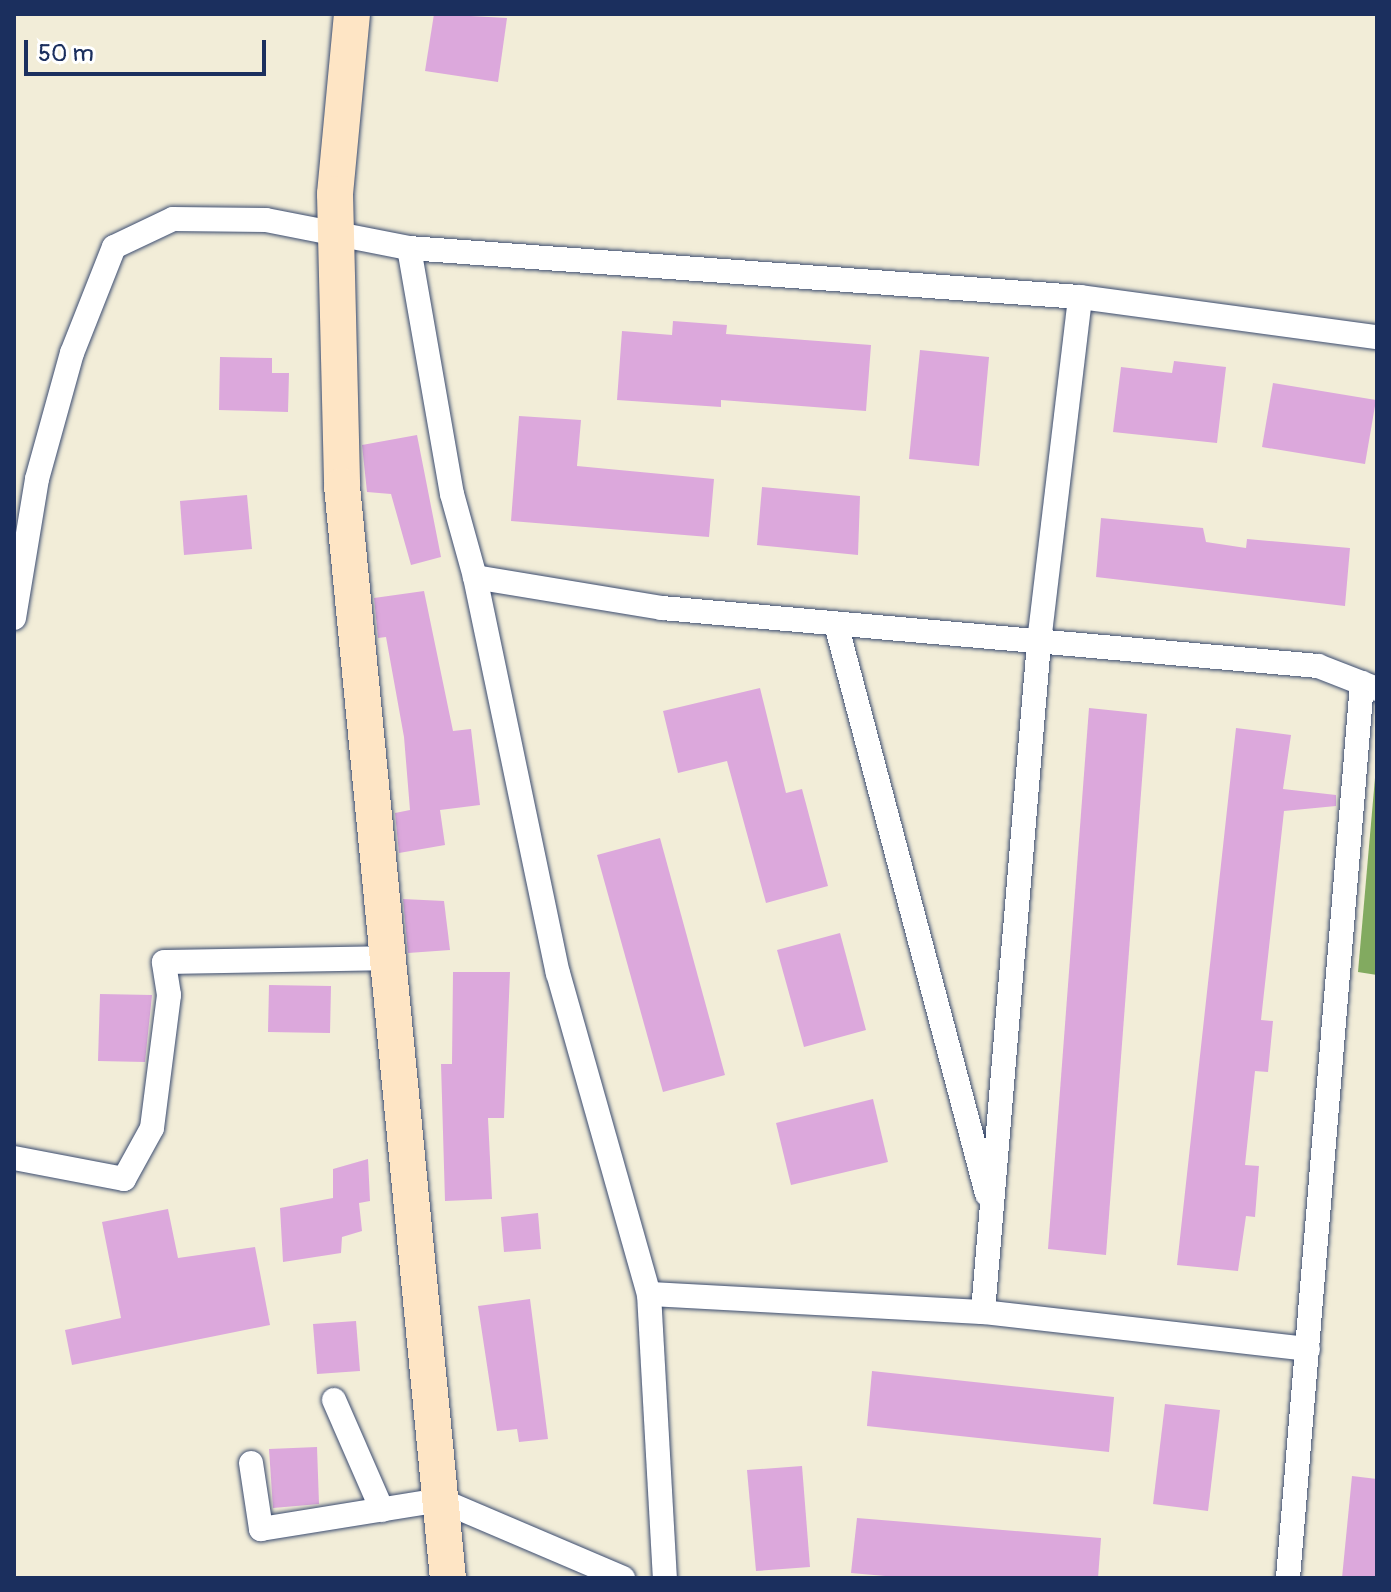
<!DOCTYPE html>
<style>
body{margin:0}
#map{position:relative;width:1391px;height:1592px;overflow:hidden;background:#f2edd8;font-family:Pangolin,sans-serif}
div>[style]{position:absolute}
.forest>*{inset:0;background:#82aa60}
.building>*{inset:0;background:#dca8dc}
.roads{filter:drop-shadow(0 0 2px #3b4c70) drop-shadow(0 0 2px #3b4c70)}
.street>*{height:24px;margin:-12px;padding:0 12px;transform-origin:12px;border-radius:12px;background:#fff}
.secondary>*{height:36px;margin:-18px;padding:0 18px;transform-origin:18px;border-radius:18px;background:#fee5c5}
span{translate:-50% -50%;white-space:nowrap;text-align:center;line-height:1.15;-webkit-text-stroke:6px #fff;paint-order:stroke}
.frame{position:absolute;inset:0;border:16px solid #1b2f5e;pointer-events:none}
.scale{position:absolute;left:24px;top:40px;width:242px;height:36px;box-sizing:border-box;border:4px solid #1b2f5e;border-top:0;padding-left:10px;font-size:24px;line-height:28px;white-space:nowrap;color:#1b2f5e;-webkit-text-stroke:6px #fff;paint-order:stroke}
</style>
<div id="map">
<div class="forest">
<i style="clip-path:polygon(1377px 755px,1377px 975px,1358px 972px)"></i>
</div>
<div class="building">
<i style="clip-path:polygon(434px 14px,507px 18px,498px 82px,425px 71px)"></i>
<i style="clip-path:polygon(673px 321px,727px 325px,726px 334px,871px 345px,866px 411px,721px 400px,721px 407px,617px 400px,622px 331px,672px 335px)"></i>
<i style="clip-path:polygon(920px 350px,989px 357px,979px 466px,909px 459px)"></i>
<i style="clip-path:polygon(220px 357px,272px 358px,272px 373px,289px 373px,288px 412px,219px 410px)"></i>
<i style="clip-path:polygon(1174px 361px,1226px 367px,1217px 443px,1113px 432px,1121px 367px,1172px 373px)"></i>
<i style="clip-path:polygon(1273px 383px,1376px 400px,1365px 464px,1262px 447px)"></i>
<i style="clip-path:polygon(519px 416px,581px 420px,577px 466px,714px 479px,709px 537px,511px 521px)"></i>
<i style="clip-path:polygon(417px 435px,441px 557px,411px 565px,391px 494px,367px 492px,362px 445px)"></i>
<i style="clip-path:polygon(762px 487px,860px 496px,858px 555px,757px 545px)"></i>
<i style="clip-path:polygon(247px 495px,252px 549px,184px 555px,180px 501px)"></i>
<i style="clip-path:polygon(1101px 518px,1203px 528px,1206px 542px,1246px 548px,1247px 539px,1350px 548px,1345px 606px,1096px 577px)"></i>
<i style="clip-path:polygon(424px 591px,453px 731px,471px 729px,480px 805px,440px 810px,445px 845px,399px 853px,395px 813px,410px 810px,404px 737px,386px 637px,378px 638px,374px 598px)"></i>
<i style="clip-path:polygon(760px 688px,786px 793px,802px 789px,828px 886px,766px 903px,727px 761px,678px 773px,663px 711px)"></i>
<i style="clip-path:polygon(1089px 708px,1147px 714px,1106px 1255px,1048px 1249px)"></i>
<i style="clip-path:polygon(1236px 728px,1291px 735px,1283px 789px,1336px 795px,1336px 806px,1284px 811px,1261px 1020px,1273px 1021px,1268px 1072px,1255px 1071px,1245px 1165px,1259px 1166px,1255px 1217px,1246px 1216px,1238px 1271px,1177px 1265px)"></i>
<i style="clip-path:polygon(660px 838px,725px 1075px,663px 1092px,597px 855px)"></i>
<i style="clip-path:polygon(403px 899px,444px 901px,450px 950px,408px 953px)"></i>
<i style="clip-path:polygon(840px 933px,866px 1030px,804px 1047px,777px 950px)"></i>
<i style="clip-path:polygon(453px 972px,510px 972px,504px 1118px,488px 1118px,492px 1199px,445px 1201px,441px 1064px,452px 1064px)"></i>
<i style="clip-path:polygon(269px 985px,331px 986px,330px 1033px,268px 1032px)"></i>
<i style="clip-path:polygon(100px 994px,152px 995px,145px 1062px,98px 1061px)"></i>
<i style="clip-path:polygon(873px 1099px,888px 1162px,791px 1185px,776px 1123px)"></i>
<i style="clip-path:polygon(368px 1159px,370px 1201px,359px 1203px,362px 1231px,342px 1237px,341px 1253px,283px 1262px,280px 1208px,333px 1198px,333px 1169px)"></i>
<i style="clip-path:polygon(168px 1209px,178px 1258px,255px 1247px,270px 1325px,72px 1365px,65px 1330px,121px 1318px,102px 1222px)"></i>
<i style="clip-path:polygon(538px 1213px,541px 1249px,504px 1252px,501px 1217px)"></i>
<i style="clip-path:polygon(530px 1299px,548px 1439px,519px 1442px,517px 1429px,497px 1431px,478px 1306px)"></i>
<i style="clip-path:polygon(356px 1321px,360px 1371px,317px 1374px,313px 1324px)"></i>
<i style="clip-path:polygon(872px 1371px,1114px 1397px,1109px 1452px,867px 1426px)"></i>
<i style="clip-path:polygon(1165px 1404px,1220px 1410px,1208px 1511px,1153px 1504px)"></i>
<i style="clip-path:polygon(317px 1447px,319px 1504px,273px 1508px,269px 1449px)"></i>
<i style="clip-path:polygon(802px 1466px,810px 1567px,756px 1571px,747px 1470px)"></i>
<i style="clip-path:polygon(1352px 1476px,1377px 1479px,1377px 1578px,1342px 1578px)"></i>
<i style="clip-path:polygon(857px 1518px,1101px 1538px,1098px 1578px,908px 1578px,851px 1573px)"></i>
</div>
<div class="roads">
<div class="street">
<i style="left:409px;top:248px;width:250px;rotate:80.1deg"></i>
<i style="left:452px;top:494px;width:86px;rotate:74.5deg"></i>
<i style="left:475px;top:577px;width:405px;rotate:78.2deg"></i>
<i style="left:558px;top:973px;width:334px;rotate:74.2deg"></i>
<i style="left:649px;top:1294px;width:284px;rotate:86.8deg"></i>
<i style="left:475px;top:577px;width:190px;rotate:9.4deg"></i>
<i style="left:662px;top:608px;width:659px;rotate:5.05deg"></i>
<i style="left:1318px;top:666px;width:63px;rotate:21.3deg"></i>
<i style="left:14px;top:618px;width:141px;rotate:-80.6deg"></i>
<i style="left:37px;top:479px;width:131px;rotate:-74.5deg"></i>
<i style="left:72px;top:353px;width:114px;rotate:-68.4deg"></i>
<i style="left:114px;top:247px;width:65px;rotate:-25.4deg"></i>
<i style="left:173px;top:219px;width:93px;rotate:0.6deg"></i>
<i style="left:266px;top:220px;width:146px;rotate:11.1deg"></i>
<i style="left:409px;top:248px;width:673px;rotate:4.18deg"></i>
<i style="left:1080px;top:297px;width:300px;rotate:7.7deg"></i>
<i style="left:836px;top:624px;width:590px;rotate:75.16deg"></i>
<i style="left:14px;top:1158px;width:112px;rotate:10.8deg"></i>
<i style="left:124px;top:1179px;width:58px;rotate:-61.2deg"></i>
<i style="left:152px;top:1128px;width:134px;rotate:-82.7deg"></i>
<i style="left:169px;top:995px;width:33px;rotate:-99deg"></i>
<i style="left:164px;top:962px;width:221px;rotate:-1deg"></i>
<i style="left:649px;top:1294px;width:334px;rotate:3.1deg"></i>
<i style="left:983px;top:1312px;width:327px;rotate:6.5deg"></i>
<i style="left:983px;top:1312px;width:672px;rotate:-85.22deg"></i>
<i style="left:1039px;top:642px;width:347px;rotate:-83.2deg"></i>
<i style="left:334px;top:1400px;width:120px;rotate:66.4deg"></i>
<i style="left:251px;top:1463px;width:67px;rotate:81.4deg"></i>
<i style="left:261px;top:1529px;width:181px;rotate:-9.2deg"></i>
<i style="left:440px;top:1500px;width:199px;rotate:23.1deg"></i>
<i style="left:1288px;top:1578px;width:898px;rotate:-85.27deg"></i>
</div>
<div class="secondary">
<i style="left:352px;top:14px;width:181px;rotate:95.4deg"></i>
<i style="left:335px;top:194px;width:292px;rotate:88.6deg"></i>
<i style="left:342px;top:486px;width:1097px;rotate:84.46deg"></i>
</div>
</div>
<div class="frame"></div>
<div class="scale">50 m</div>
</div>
